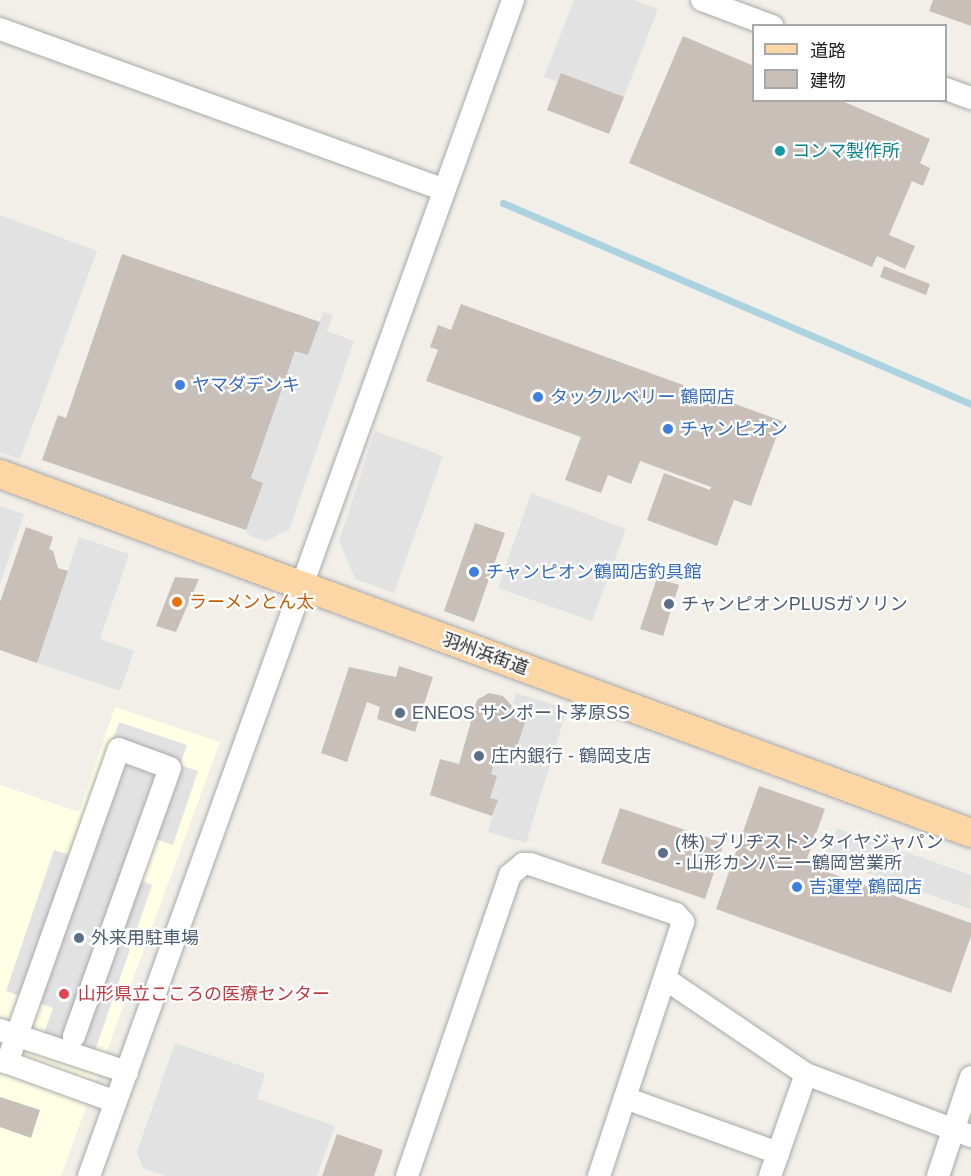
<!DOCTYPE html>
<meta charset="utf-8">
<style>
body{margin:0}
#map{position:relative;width:971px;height:1176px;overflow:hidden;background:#f2efe9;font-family:Helvetica,"Noto Sans JP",sans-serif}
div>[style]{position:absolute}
.education>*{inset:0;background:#ffffe5}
.parking>*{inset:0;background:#e2e2e2}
.stream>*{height:7px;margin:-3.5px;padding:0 3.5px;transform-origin:3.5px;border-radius:3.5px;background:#aad3df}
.building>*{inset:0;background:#c7bfb8}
.roads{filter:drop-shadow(0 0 2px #a9a9a9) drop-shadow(0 0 2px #a9a9a9)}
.minor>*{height:22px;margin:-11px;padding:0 11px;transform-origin:11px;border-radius:11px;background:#fff}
.major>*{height:28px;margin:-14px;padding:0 14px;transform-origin:14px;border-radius:14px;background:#fcd6a4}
.dots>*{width:16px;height:16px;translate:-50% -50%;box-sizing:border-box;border:3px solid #fff;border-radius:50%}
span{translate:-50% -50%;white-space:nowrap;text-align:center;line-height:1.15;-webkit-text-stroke:4.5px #fff;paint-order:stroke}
.culture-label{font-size:18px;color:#0d838f}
.left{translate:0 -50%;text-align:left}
.shop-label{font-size:18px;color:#366cbe}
.food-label{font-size:18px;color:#c56008}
.service-label{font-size:18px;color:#4e5e75}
.street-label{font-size:18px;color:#222}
.health-label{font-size:18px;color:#be3a42}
.legend{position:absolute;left:752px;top:24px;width:195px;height:78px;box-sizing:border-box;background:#fff;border:2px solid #a7a7a7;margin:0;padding:8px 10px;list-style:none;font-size:18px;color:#222}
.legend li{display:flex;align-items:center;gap:12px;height:30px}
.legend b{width:30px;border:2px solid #a7a7a7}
</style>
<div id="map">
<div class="education">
<i style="clip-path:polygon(115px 707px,220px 742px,61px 1176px,0 1176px,0 785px,79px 812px)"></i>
</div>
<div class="parking">
<i style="clip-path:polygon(574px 0,634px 0,658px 9px,624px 97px,562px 73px,558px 82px,544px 77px)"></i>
<i style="clip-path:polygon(0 215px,97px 251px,20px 459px,0 452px)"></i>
<i style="clip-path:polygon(323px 312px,333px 315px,327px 331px,354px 341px,289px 530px,265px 541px,250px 536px,246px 530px,263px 483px,251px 478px,295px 351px,308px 355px)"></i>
<i style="clip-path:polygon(375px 431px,443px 456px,394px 593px,355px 579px,339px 541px)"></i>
<i style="clip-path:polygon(531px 493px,626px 529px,592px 621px,498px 588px)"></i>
<i style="clip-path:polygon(0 506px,24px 514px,0 584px)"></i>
<i style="clip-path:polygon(79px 537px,129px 554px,100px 639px,134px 651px,120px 691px,37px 663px)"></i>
<i style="clip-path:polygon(516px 693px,567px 709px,526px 843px,488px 832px,497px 800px,490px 798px,496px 777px,491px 774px,497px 754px,513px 758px,525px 719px,510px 714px)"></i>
<i style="clip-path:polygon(119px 722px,187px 745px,180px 765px,198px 771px,173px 845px,153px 838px,139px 880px,152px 885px,95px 1051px,44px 1033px,53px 1008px,6px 991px,54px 850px,73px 856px)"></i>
<i style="clip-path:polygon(837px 828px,971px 875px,970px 909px,824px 858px)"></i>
<i style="clip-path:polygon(175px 1043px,265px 1074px,257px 1099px,335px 1126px,317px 1176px,165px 1176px,143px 1168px,137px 1152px)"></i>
</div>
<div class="stream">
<i style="left:503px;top:203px;width:509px;rotate:23.24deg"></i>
</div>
<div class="building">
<i style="clip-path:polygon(933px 0,971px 0,971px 26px,929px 11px)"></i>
<i style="clip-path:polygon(683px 36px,754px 66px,754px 100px,840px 100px,930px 139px,920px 163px,930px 168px,923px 186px,912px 181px,889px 235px,915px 246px,905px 269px,877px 256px,872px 267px,629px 163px)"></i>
<i style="clip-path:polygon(561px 73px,624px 97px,609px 134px,547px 110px)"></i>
<i style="clip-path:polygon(122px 254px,320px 322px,308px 355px,295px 351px,251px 478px,263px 483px,246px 530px,42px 460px,58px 415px,66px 418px)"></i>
<i style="clip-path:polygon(884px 266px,930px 284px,926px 295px,880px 277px)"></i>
<i style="clip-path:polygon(461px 304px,782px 421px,751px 506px,734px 500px,717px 546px,647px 520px,664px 473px,710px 490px,711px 487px,640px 461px,631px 484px,608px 475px,601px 493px,565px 480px,581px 437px,426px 381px,438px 350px,430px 347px,438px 325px,451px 330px)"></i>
<i style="clip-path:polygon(475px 523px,505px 533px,474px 622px,444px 611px)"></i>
<i style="clip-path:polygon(26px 527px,53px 537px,49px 549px,53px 551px,58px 568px,68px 571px,37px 663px,0 650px,0 602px)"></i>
<i style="clip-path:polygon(175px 577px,199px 579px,176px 632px,156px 626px)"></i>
<i style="clip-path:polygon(657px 578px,679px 585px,663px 636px,640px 629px)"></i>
<i style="clip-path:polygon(399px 666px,433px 677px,415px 732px,377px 719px,380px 707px,367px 702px,347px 762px,321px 753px,349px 667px,396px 677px)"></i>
<i style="clip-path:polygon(489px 693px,503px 696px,512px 706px,510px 714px,526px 719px,513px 759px,497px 754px,491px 774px,497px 776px,490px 798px,498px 800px,492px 816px,430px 795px,440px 759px,459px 764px,477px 700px)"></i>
<i style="clip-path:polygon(759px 786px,825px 809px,805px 864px,971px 923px,971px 936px,951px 993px,716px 909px)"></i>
<i style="clip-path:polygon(620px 808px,724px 843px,705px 899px,601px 863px)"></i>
<i style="clip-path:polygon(0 1097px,40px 1110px,31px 1138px,0 1127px)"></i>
<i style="clip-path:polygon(337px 1134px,383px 1150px,374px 1176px,322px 1176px)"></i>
</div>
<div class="roads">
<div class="minor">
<i style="left:702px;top:0;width:75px;rotate:20.4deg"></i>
<i style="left:0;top:29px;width:471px;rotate:19.9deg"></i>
<i style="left:946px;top:89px;width:27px;rotate:20deg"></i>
<i style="left:667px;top:980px;width:168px;rotate:34.1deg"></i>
<i style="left:806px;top:1074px;width:176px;rotate:20.6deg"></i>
<i style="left:0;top:1030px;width:134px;rotate:18.3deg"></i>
<i style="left:0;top:1060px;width:123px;rotate:19.9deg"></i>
<i style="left:7px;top:1063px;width:333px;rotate:-70.4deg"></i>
<i style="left:119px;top:749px;width:54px;rotate:20.4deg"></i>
<i style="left:170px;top:768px;width:285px;rotate:109.7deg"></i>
<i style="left:625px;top:1098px;width:163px;rotate:19.8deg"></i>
<i style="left:89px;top:1176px;width:1250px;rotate:-70.17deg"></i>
<i style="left:407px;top:1176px;width:318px;rotate:-71.1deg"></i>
<i style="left:510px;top:875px;width:17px;rotate:-40deg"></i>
<i style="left:523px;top:864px;width:7px"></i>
<i style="left:530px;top:864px;width:154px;rotate:18.9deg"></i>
<i style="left:676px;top:914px;width:11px;rotate:49deg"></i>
<i style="left:683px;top:922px;width:268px;rotate:108.3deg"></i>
<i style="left:770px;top:1176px;width:108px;rotate:-70.6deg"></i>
<i style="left:938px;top:1176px;width:104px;rotate:-71.6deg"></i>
</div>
<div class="major">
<i style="left:0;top:474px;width:1035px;rotate:20.29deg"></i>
</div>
</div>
<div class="dots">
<i style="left:780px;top:151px;background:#0f9aa8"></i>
<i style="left:180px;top:385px;background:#3f7fe0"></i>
<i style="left:538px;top:397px;background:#3f7fe0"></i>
<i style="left:668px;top:429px;background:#3f7fe0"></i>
<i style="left:474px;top:572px;background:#3f7fe0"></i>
<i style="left:177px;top:602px;background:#e8710a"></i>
<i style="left:669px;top:604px;background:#5c6f8a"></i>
<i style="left:400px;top:713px;background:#5c6f8a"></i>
<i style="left:479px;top:756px;background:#5c6f8a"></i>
<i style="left:663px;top:853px;background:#5c6f8a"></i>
<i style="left:797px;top:887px;background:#3f7fe0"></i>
<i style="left:79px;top:938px;background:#5c6f8a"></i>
<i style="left:64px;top:994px;background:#e0444e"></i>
</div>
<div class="culture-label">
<span class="left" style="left:792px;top:151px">コンマ製作所</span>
</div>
<div class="shop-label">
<span class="left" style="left:192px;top:385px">ヤマダデンキ</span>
<span class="left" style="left:550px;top:397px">タックルベリー 鶴岡店</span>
<span class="left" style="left:680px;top:429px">チャンピオン</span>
<span class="left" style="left:486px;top:572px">チャンピオン鶴岡店釣具館</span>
<span class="left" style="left:809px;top:887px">吉運堂 鶴岡店</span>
</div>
<div class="food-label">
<span class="left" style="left:189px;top:602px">ラーメンとん太</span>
</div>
<div class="service-label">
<span class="left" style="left:681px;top:604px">チャンピオンPLUSガソリン</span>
<span class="left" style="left:412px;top:713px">ENEOS サンポート茅原SS</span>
<span class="left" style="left:491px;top:756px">庄内銀行 - 鶴岡支店</span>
<span class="left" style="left:675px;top:853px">(株) ブリヂストンタイヤジャパン<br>- 山形カンパニー鶴岡営業所</span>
<span class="left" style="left:91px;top:938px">外来用駐車場</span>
</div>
<div class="street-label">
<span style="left:485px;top:654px;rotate:20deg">羽州浜街道</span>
</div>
<div class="health-label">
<span class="left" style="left:78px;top:994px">山形県立こころの医療センター</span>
</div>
<ul class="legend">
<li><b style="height:8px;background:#fcd6a4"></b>道路</li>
<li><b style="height:16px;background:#c7bfb8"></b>建物</li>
</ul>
</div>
